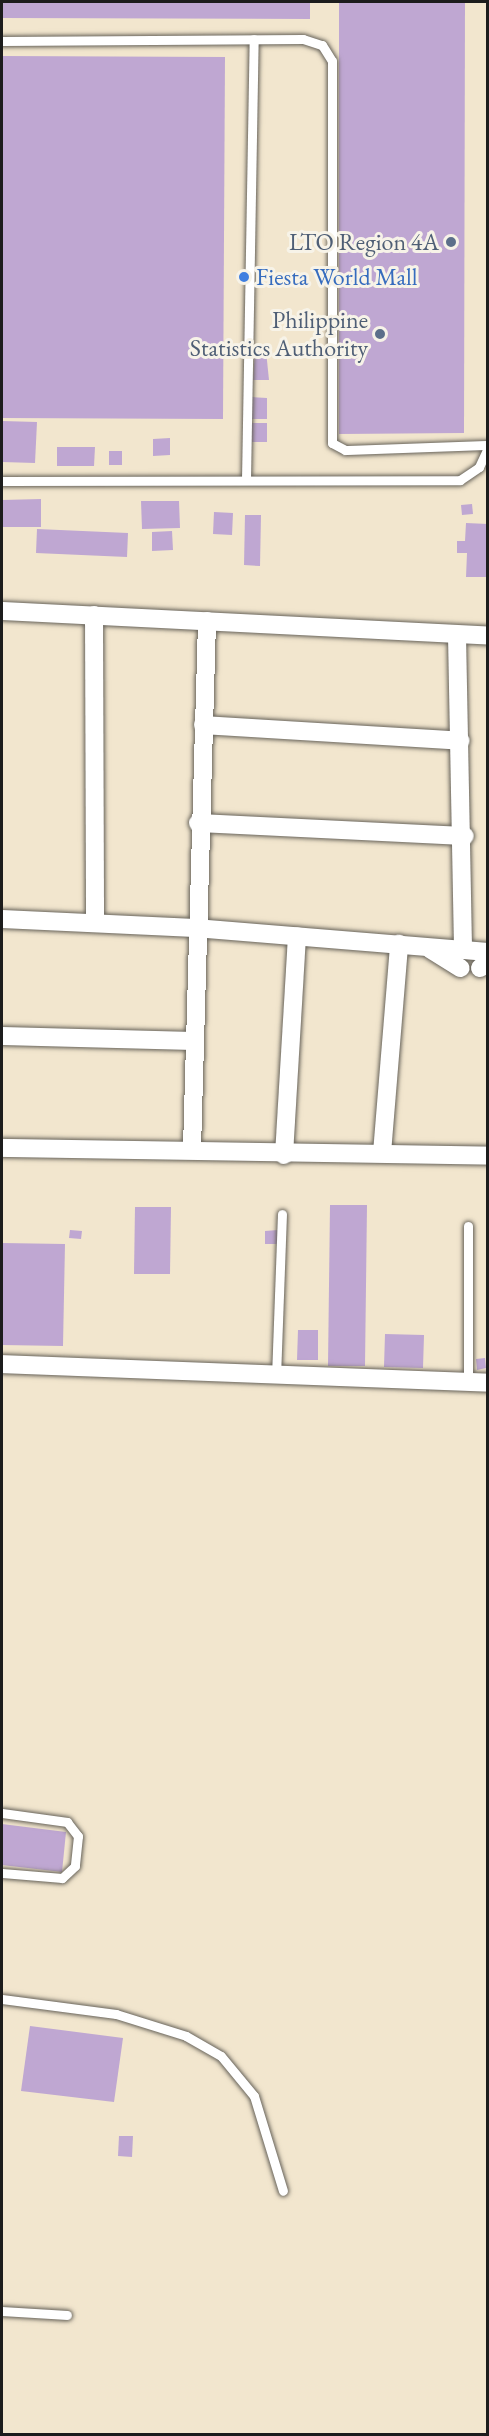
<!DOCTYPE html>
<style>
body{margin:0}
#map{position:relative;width:489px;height:2436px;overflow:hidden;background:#f2e6ce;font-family:"EB Garamond",serif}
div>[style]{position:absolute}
.building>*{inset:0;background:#bfa7d2}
.roads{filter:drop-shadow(0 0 2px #67635a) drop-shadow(0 0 2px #67635a)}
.lane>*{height:9px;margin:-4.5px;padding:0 4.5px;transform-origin:4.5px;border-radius:4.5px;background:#fff}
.street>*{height:18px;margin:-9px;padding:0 9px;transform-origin:9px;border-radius:9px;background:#fff}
.dots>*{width:16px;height:16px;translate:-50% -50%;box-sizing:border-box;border:3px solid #f7f3e8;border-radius:50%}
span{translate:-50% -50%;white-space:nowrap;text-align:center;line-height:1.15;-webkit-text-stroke:6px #f7f3e8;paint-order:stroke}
.service-label{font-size:24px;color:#4e5e75}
.right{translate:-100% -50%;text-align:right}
.shop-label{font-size:24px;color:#366cbe}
.left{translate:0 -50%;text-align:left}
.frame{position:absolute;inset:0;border:3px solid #1c1c1c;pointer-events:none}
</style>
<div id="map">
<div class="building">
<i style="clip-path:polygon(2px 2px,310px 2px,310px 19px,2px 18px)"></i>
<i style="clip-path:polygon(339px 2px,465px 2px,464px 433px,339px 434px)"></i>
<i style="clip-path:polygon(2px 56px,225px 57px,223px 419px,2px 418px)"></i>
<i style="clip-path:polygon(255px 351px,266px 351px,269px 380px,253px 380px)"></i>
<i style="clip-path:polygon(252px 397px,267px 398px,267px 419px,252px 419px)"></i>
<i style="clip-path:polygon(2px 421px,37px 422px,35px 463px,2px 462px)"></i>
<i style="clip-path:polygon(249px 423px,267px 423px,267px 442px,249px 442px)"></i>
<i style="clip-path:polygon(170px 438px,170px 455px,153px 456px,153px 439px)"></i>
<i style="clip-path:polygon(57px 447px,95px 447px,94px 466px,57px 466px)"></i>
<i style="clip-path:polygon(109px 451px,122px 451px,122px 465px,109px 465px)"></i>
<i style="clip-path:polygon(41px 499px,41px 527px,2px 527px,2px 500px)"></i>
<i style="clip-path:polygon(141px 501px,179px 501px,180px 528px,142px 529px)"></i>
<i style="clip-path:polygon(472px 504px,473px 514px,462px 515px,461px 505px)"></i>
<i style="clip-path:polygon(214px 512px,233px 513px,232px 535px,213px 534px)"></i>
<i style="clip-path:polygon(245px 515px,261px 515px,260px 566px,244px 565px)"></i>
<i style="clip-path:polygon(466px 523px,488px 524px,488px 577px,466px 577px,467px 553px,457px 553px,457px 541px,465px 541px)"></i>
<i style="clip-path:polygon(37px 529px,128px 533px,127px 557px,36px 553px)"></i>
<i style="clip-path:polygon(172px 531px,173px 550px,152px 551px,152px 532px)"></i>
<i style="clip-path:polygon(330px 1205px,367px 1205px,365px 1366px,328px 1366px)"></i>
<i style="clip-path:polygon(135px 1207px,171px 1207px,170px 1274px,134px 1274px)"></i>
<i style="clip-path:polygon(70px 1230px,82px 1231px,81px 1239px,69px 1238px)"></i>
<i style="clip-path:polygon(278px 1230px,278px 1244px,265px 1244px,265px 1231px)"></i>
<i style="clip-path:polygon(2px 1243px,65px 1244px,63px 1346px,2px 1345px)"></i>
<i style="clip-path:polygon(298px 1330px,318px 1330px,318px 1360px,297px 1360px)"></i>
<i style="clip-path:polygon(385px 1334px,424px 1335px,423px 1368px,384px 1367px)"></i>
<i style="clip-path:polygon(485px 1358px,486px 1368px,477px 1370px,476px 1359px)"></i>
<i style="clip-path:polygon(2px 1824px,66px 1832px,62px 1872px,2px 1865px)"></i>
<i style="clip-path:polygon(30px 2026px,123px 2038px,114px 2102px,21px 2091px)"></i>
<i style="clip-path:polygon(119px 2136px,133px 2136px,132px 2157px,118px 2156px)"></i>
</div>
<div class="roads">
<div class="lane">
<i style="left:2px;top:41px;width:301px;rotate:-0.4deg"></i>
<i style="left:303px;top:39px;width:20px;rotate:18deg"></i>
<i style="left:322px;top:45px;width:19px;rotate:58deg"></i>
<i style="left:332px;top:61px;width:382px;rotate:90deg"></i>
<i style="left:332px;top:443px;width:15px;rotate:28deg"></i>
<i style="left:345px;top:450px;width:143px;rotate:-2deg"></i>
<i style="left:246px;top:480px;width:441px;rotate:-89deg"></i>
<i style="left:2px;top:481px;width:458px;rotate:-0.1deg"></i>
<i style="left:460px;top:480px;width:23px;rotate:-34deg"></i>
<i style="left:479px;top:467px;width:21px;rotate:-65deg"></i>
<i style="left:276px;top:1377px;width:163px;rotate:-87.9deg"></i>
<i style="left:468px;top:1384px;width:158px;rotate:-90deg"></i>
<i style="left:2px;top:1813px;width:66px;rotate:7.9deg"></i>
<i style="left:67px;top:1822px;width:18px;rotate:52deg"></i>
<i style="left:78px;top:1836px;width:30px;rotate:96deg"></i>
<i style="left:75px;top:1866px;width:18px;rotate:137deg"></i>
<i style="left:62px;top:1878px;width:60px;rotate:-175.2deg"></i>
<i style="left:2px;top:1999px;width:115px;rotate:7.5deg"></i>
<i style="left:116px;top:2014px;width:73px;rotate:17.4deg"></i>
<i style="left:186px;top:2036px;width:40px;rotate:29.7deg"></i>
<i style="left:221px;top:2056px;width:52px;rotate:50.5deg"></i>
<i style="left:254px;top:2096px;width:99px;rotate:73deg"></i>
<i style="left:2px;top:2311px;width:65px;rotate:3.5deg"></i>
</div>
<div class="street">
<i style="left:2px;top:611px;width:487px;rotate:2.9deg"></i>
<i style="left:94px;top:615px;width:307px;rotate:89.8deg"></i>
<i style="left:457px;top:635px;width:313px;rotate:88.9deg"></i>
<i style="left:203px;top:725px;width:258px;rotate:3.5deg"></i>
<i style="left:198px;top:823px;width:267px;rotate:2.8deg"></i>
<i style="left:2px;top:919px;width:193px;rotate:2.7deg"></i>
<i style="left:195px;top:928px;width:294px;rotate:4.7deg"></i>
<i style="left:430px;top:949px;width:36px;rotate:32deg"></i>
<i style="left:480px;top:968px;width:10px;rotate:-37deg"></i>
<i style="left:2px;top:1036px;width:192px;rotate:1.5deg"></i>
<i style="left:2px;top:1148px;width:486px;rotate:0.9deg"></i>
<i style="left:192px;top:1149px;width:528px;rotate:-88.37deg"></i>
<i style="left:382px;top:1153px;width:210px;rotate:-85.3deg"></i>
<i style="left:284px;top:1155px;width:219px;rotate:-86.6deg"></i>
<i style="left:2px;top:1364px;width:486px;rotate:2.2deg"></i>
</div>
</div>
<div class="dots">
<i style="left:451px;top:242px;background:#5c6f8a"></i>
<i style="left:244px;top:277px;background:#3f7fe0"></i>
<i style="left:380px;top:334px;background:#5c6f8a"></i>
</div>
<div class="service-label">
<span class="right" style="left:439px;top:242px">LTO Region 4A</span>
<span class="right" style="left:368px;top:334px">Philippine<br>Statistics Authority</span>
</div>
<div class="shop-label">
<span class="left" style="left:256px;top:277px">Fiesta World Mall</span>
</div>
<div class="frame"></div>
</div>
